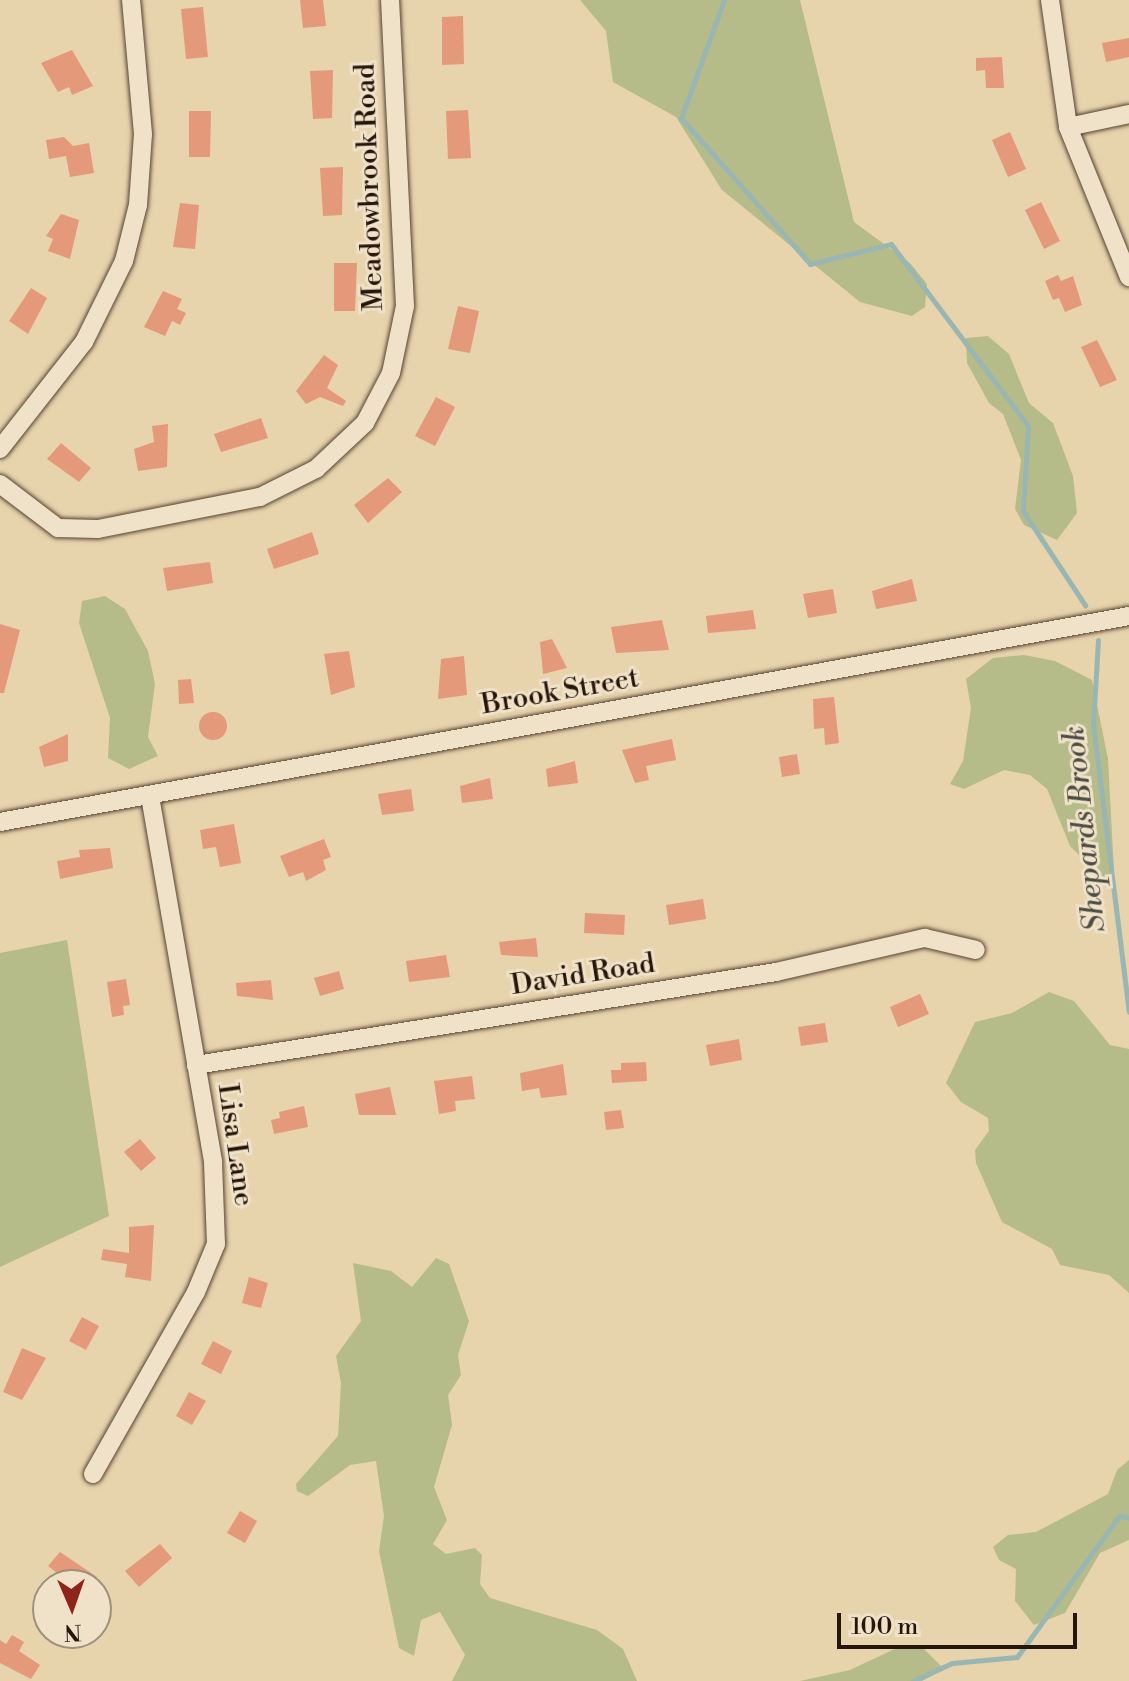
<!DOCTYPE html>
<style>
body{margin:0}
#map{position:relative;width:1129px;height:1681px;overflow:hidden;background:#e7d3ac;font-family:"Libre Bodoni",serif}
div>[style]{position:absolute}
.green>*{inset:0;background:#b6bc89}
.stream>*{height:5px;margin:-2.5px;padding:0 2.5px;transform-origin:2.5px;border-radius:2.5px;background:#99b6b2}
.building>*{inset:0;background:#e4997b}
.round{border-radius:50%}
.roads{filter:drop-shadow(0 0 2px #564432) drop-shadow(0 0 2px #564432)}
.minor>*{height:18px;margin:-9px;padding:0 9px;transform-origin:9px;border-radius:9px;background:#efe2c9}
span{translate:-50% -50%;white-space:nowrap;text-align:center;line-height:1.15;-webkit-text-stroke:6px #efe2c9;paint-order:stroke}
.street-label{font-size:28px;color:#261509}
.water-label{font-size:30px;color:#4e4d44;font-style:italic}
.north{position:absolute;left:32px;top:1569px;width:80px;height:80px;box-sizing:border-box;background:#efe2c9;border:2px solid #9f907c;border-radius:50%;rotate:178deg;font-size:22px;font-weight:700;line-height:32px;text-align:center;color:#261509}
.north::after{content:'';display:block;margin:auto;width:28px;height:36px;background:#8f2418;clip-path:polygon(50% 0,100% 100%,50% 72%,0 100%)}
.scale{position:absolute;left:837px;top:1613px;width:240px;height:36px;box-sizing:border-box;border:4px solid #261509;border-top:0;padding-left:10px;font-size:24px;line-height:28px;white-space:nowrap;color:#261509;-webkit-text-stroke:6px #efe2c9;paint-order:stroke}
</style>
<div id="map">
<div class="green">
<i style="clip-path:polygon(580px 0,800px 0,854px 222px,910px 263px,927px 284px,925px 307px,912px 316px,860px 302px,722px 190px,676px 117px,613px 82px,606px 31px)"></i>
<i style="clip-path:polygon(988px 336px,1009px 354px,1029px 403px,1053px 423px,1073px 476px,1077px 513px,1057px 540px,1024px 525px,1015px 509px,1021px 460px,1003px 414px,989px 403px,967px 363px,966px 338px)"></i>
<i style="clip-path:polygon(105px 596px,125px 609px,148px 651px,155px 684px,148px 737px,158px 756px,129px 769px,108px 758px,110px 718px,79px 623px,82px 601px)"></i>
<i style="clip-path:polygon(1024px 655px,1055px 661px,1092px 680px,1108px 759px,1114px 871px,1104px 879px,1070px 846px,1047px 789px,1030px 775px,1004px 770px,964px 789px,950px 784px,963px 761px,971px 708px,966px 679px,993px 658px)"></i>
<i style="clip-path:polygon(67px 940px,109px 1216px,0 1267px,0 953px)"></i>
<i style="clip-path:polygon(1049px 992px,1074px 1001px,1110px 1045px,1129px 1049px,1129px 1293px,1109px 1275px,1060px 1265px,1052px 1249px,1002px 1222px,976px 1163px,975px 1150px,989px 1131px,988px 1118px,961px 1102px,946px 1083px,975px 1022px,1012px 1013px)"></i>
<i style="clip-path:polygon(436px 1258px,449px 1264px,469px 1321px,458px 1355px,461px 1375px,448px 1395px,452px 1425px,434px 1487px,447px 1520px,433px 1544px,446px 1554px,475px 1548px,482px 1555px,480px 1584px,490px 1598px,597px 1630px,623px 1649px,637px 1681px,452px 1681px,465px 1655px,440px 1612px,421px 1620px,414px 1656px,399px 1648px,379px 1551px,384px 1516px,376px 1461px,350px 1465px,308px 1496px,297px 1491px,296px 1484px,338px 1436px,341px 1383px,336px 1356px,361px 1321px,353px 1263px,391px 1271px,412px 1287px)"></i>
<i style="clip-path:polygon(1129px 1460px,1129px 1540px,1100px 1553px,1065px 1613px,1034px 1625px,1015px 1601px,1016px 1569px,999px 1560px,993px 1547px,1008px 1535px,1036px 1532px,1108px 1494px,1117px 1470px)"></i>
<i style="clip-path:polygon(903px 1645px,924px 1649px,944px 1669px,922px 1681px,800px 1681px,850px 1670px)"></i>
</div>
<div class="stream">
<i style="left:724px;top:0;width:126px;rotate:110deg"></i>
<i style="left:681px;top:118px;width:195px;rotate:48.5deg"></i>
<i style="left:810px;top:264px;width:83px;rotate:-13.9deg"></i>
<i style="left:891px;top:244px;width:228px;rotate:53deg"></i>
<i style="left:1028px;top:426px;width:85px;rotate:93.4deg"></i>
<i style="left:1023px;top:511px;width:113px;rotate:56.6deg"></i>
<i style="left:1098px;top:640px;width:84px;rotate:93.4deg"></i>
<i style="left:1093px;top:724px;width:290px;rotate:82.9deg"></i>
<i style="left:913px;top:1681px;width:43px;rotate:-24.8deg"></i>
<i style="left:952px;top:1663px;width:65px;rotate:-5.3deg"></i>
<i style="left:1017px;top:1657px;width:174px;rotate:-54.1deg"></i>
<i style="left:1119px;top:1516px;width:10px;rotate:11deg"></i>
</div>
<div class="building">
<i style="clip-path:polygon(300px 0,323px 0,326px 26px,303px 28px)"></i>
<i style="clip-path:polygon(203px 7px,208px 57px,186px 59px,181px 9px)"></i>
<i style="clip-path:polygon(463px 16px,464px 64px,442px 65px,442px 17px)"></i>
<i style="clip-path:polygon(1129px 38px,1129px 57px,1106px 62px,1102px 43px)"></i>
<i style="clip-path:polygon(72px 50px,93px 86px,72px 95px,69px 87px,58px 92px,41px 63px)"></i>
<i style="clip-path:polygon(1002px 57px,1004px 88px,986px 88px,985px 70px,976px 71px,976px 58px)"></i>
<i style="clip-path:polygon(333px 70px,332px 118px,313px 119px,310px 71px)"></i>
<i style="clip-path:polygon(468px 110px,471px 158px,448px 159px,446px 111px)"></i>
<i style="clip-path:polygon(189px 111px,211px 111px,210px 157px,189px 157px)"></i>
<i style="clip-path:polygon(1010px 132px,1026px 169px,1008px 177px,992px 140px)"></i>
<i style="clip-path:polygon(64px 137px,73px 146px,89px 143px,94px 173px,70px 177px,66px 156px,49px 159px,46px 140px)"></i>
<i style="clip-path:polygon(343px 167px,342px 215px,323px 216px,320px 168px)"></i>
<i style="clip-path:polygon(1041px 202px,1060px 241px,1044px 249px,1025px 210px)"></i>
<i style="clip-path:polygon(180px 203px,199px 205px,195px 249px,173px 247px)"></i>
<i style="clip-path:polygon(61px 214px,79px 220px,70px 259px,48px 251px,53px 239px,46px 236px)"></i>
<i style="clip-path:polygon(334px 263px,357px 263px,355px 311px,334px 311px)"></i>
<i style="clip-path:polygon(1058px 275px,1061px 281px,1073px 276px,1082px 305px,1065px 312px,1059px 298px,1053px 300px,1045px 281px)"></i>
<i style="clip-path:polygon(31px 288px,47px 298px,28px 334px,9px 321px)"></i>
<i style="clip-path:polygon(163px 291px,182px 299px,177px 309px,186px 313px,180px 325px,172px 321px,165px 336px,144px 327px)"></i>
<i style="clip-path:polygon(458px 306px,479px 311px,470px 353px,448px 349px)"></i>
<i style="clip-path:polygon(1097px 340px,1117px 380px,1100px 387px,1081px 347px)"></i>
<i style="clip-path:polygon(324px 355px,338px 365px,327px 388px,346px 401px,343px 406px,320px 397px,306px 404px,296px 391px)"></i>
<i style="clip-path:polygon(436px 397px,455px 407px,435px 446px,415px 436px)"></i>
<i style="clip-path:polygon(261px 418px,268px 438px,221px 452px,214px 434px)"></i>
<i style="clip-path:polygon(168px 424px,167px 467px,138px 471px,134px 449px,154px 442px,152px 426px)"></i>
<i style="clip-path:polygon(61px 443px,91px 468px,79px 482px,47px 459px)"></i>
<i style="clip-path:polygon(388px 478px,402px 492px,368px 523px,354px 505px)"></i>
<i style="clip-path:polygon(312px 532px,319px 554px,274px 569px,267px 549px)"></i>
<i style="clip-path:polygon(210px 562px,213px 583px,167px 591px,163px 568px)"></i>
<i style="clip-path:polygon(912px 579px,917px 601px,876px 609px,872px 591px)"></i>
<i style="clip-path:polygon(833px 589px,837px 613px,808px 618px,803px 594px)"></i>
<i style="clip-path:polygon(753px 610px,756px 629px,708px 633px,706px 616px)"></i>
<i style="clip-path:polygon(662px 620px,669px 650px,616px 653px,611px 627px)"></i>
<i style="clip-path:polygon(0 624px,20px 630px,4px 693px,0 693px)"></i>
<i style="clip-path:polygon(552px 639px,567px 668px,543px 674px,540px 642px)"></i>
<i style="clip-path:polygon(349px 651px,355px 687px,331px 695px,324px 654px)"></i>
<i style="clip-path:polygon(464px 656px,467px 695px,438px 699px,441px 659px)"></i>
<i style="clip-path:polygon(191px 679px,194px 703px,179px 704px,178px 680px)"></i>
<i style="clip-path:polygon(834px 697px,839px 743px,825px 745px,824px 728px,814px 729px,813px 699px)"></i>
<i class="round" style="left:199px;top:712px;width:28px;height:28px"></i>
<i style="clip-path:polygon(68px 734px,68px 761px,44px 767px,39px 747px)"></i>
<i style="clip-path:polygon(672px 739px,676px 760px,646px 766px,649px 780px,635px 783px,622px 750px)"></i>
<i style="clip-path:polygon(797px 754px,800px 774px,782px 777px,779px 757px)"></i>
<i style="clip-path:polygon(575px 761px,578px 783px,548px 787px,546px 769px)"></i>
<i style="clip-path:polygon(490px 778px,493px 799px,462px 803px,460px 786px)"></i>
<i style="clip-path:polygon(411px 789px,414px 811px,382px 815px,378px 794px)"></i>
<i style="clip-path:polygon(234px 824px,241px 863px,220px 867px,216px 847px,203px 849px,200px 830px)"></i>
<i style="clip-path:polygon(324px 839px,331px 857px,323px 860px,326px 870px,306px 881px,303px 872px,289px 877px,280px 856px)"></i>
<i style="clip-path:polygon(110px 848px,113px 868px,60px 879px,57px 861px,80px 857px,79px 850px)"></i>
<i style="clip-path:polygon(703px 899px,706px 919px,669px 925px,666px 905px)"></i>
<i style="clip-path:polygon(585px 913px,625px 915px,624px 935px,584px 933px)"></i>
<i style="clip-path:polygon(536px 938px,538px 957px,501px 955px,499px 942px)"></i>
<i style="clip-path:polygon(446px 955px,450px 977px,409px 982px,406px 961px)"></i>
<i style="clip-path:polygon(339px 971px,344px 989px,320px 996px,314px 978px)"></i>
<i style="clip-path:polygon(126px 979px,130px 1005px,123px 1006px,124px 1015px,112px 1017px,107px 982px)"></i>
<i style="clip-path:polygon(271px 980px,273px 1000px,237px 996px,236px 983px)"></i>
<i style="clip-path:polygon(920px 994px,929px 1014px,898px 1027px,890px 1007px)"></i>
<i style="clip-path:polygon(825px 1023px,828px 1042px,801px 1046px,798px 1027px)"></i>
<i style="clip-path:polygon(739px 1039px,742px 1060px,710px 1066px,706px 1045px)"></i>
<i style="clip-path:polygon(646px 1062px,647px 1081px,612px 1083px,611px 1070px,621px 1070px,621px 1063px)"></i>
<i style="clip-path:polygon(563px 1064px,567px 1095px,541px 1098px,539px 1088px,522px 1091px,520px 1073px)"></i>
<i style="clip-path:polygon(472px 1076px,475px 1099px,455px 1101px,456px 1111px,439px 1114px,434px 1081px)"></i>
<i style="clip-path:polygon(390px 1087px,396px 1115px,359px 1115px,355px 1094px)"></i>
<i style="clip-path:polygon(304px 1106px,308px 1127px,274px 1134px,271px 1120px,280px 1118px,279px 1112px)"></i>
<i style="clip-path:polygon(621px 1110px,624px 1128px,606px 1130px,604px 1112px)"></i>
<i style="clip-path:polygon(140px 1139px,156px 1158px,141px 1171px,124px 1152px)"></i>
<i style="clip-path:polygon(154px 1225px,151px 1281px,125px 1277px,127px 1264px,101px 1260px,103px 1249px,129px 1253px,129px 1227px)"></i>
<i style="clip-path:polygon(249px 1277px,268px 1283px,261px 1308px,242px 1303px)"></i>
<i style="clip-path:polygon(82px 1317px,99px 1326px,86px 1350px,69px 1341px)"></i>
<i style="clip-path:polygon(213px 1341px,232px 1351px,221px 1374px,201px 1364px)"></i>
<i style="clip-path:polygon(22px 1348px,46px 1358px,22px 1400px,3px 1392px)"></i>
<i style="clip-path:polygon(189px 1392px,206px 1401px,192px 1425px,176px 1416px)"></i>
<i style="clip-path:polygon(240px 1511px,257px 1521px,245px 1543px,227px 1533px)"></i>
<i style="clip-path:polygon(160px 1544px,172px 1558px,139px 1587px,125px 1571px)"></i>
<i style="clip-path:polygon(60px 1552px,97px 1577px,91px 1585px,72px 1585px,48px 1566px)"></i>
<i style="clip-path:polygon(12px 1635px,24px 1642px,19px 1651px,40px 1665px,31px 1679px,0 1663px,0 1640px,6px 1644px)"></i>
</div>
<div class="roads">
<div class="minor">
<i style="left:1050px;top:0;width:128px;rotate:81.9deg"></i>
<i style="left:1068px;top:127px;width:162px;rotate:67.9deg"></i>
<i style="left:1068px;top:127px;width:62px;rotate:-12deg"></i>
<i style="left:0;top:449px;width:136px;rotate:-51.9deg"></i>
<i style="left:84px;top:342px;width:90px;rotate:-63.7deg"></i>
<i style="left:124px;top:261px;width:58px;rotate:-76deg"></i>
<i style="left:138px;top:205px;width:71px;rotate:-86deg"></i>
<i style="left:143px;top:134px;width:135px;rotate:-95.1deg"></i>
<i style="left:0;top:484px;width:73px;rotate:37.2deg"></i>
<i style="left:58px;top:528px;width:40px;rotate:1.4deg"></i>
<i style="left:98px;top:529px;width:165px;rotate:-11.2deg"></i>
<i style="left:260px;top:497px;width:63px;rotate:-26.6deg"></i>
<i style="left:316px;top:469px;width:67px;rotate:-43.2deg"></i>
<i style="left:365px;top:423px;width:56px;rotate:-62.5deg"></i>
<i style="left:391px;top:373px;width:68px;rotate:-78.2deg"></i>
<i style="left:405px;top:306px;width:306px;rotate:-92.8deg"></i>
<i style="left:0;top:822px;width:1148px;rotate:-10.34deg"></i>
<i style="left:196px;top:1065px;width:587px;rotate:-9.11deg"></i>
<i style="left:776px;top:972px;width:153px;rotate:-12.9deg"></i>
<i style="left:925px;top:938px;width:52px;rotate:13.2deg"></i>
<i style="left:93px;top:1474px;width:209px;rotate:-60.5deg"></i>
<i style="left:196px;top:1292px;width:52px;rotate:-67.4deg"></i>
<i style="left:216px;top:1244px;width:83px;rotate:-92.1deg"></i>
<i style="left:213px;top:1161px;width:370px;rotate:-99.8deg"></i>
</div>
</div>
<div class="street-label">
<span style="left:370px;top:187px;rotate:-92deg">Meadowbrook Road</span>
<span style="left:560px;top:692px;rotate:-10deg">Brook Street</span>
<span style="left:583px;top:975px;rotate:-9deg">David Road</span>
<span style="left:235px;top:1145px;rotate:82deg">Lisa Lane</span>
</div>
<div class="water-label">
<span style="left:1085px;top:829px;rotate:-96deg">Shepards Brook</span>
</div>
<div class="north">N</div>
<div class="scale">100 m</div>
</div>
